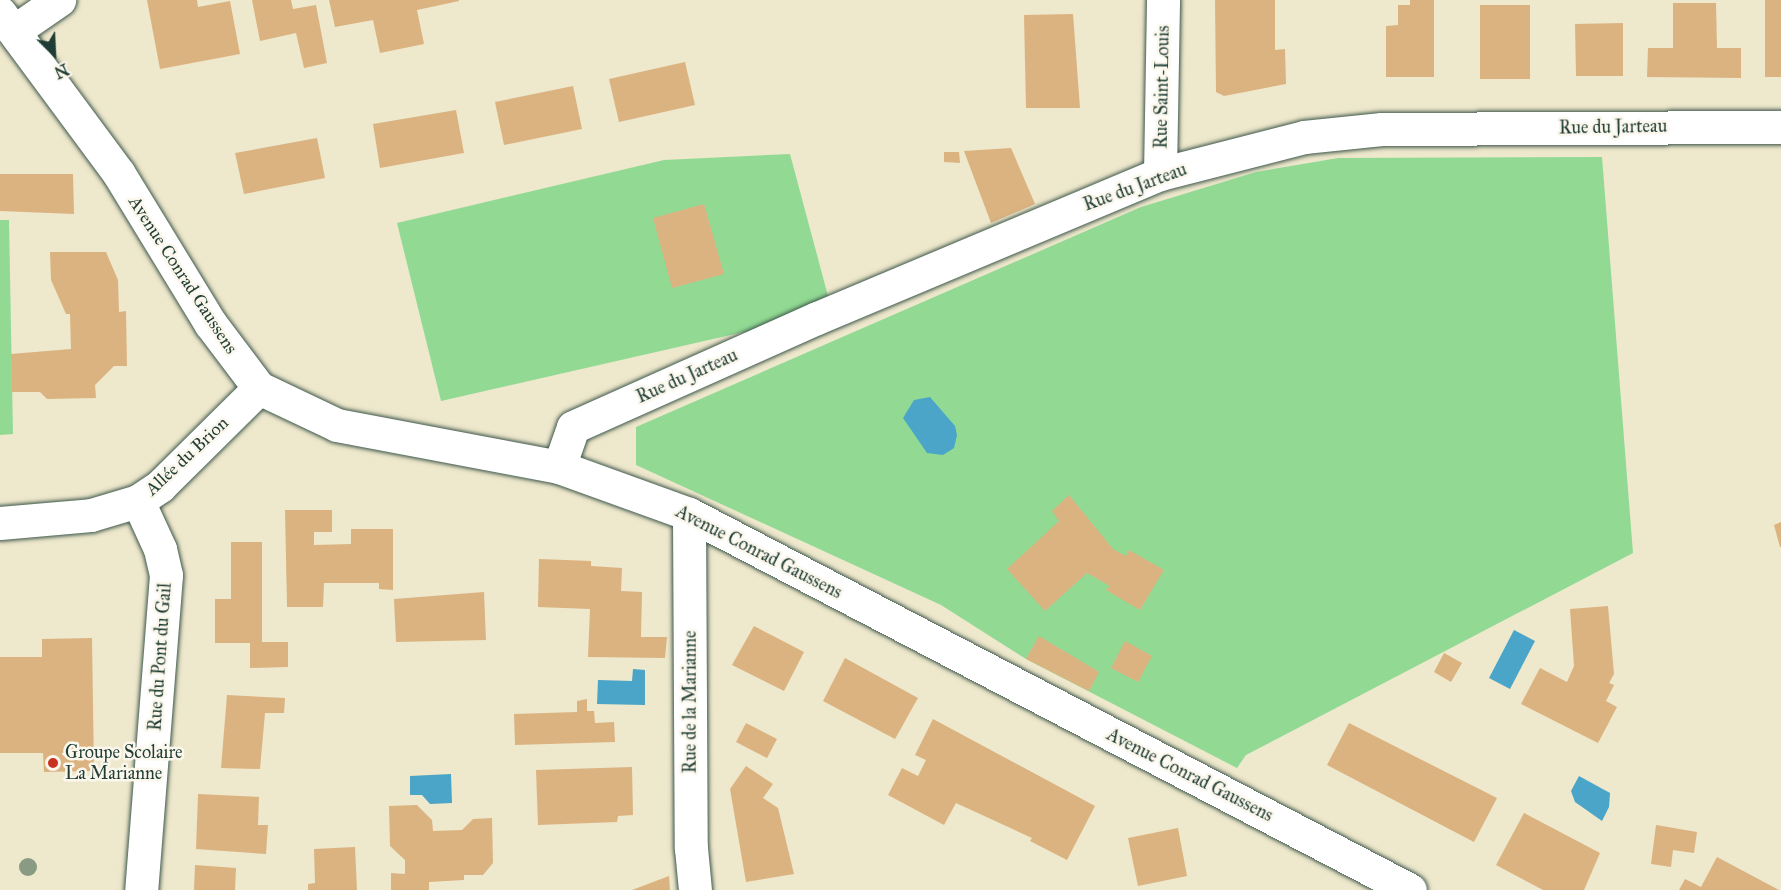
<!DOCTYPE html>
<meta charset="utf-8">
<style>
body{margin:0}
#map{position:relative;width:1781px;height:890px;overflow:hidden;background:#eee8cc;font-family:"IM FELL Great Primer",serif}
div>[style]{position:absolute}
.green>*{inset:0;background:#92da94}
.water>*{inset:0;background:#4aa5c8}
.building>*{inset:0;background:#dbb381}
.roads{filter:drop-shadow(0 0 2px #3e574b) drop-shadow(0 0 2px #3e574b)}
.minor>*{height:33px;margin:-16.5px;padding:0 16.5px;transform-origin:16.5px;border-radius:16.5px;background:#fff}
.tertiary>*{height:33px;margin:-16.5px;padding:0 16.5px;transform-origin:16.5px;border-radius:16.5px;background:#fff}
.trees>*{width:18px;height:18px;margin:-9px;border-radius:50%;background:#899b83}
.dots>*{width:16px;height:16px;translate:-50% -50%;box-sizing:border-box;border:3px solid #fbf7ec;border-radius:50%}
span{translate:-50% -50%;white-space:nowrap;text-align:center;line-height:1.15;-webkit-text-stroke:5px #fbf7ec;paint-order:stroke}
.street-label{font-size:18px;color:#1f3d34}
.poi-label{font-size:18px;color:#1f3d34}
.left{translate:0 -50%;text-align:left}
.north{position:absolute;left:24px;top:24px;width:60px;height:60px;-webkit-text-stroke:4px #fbf7ec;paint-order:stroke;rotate:156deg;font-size:16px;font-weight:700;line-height:24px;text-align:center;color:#1f3d34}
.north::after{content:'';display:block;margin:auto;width:21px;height:27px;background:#1f3d34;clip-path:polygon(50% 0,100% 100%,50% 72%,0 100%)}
</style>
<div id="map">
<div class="green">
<i style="clip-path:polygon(790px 154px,828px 296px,757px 329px,441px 401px,397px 223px,664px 160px)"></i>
<i style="clip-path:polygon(1602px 157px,1633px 553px,1246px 755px,1237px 768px,1026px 659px,941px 605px,636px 465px,636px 427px,1141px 207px,1256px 172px,1338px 158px)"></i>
<i style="clip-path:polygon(0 220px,9px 220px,13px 434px,0 435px)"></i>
</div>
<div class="water">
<i style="clip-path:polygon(930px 397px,955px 426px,957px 435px,954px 448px,943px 455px,927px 453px,903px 418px,914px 400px)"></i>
<i style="clip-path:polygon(1514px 630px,1535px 641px,1510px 689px,1489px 678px)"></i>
<i style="clip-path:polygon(633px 669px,645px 670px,645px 705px,597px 704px,598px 680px,632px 681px)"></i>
<i style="clip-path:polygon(451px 774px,452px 803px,430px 804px,422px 795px,410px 795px,410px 776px)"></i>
<i style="clip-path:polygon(1579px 776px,1610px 793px,1609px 807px,1602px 821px,1575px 802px,1571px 791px)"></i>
</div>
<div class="building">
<i style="clip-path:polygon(147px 0,197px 0,198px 7px,230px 1px,240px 54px,160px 69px)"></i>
<i style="clip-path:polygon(252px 0,291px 0,293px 9px,316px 5px,327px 63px,304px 68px,296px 33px,260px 41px)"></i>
<i style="clip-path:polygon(329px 0,459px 0,459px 1px,417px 10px,424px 44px,380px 53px,373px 20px,335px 27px)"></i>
<i style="clip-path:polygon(1215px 0,1275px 0,1275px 50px,1285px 49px,1286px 84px,1224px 96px,1216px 92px)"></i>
<i style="clip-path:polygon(1410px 0,1434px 0,1434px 77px,1386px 77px,1386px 26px,1398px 25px,1398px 5px,1410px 5px)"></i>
<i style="clip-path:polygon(1765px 0,1781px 0,1781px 77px,1765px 77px)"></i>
<i style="clip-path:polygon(1673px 3px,1716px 3px,1717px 48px,1741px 48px,1741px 78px,1647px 77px,1648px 48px,1673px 48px)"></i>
<i style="clip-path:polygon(1480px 5px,1530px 5px,1530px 79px,1480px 79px)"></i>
<i style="clip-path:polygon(1073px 14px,1080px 108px,1026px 108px,1024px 15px)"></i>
<i style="clip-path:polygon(1623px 23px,1623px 76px,1576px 76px,1575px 24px)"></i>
<i style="clip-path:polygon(685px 62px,695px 105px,619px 122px,609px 79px)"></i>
<i style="clip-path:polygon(573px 86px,582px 129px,504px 145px,495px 102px)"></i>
<i style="clip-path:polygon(456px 110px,464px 153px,380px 168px,373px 124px)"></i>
<i style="clip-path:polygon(317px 138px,325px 178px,244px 194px,235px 153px)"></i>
<i style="clip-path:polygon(1011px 148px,1035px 204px,991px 223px,964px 151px)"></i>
<i style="clip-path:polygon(944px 152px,959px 152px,960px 163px,944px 162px)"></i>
<i style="clip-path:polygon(0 174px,73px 174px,74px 214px,0 211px)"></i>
<i style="clip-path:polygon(704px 204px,724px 274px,672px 288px,653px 218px)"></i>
<i style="clip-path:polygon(50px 252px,106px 252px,118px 280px,119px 312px,126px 311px,127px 366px,114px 366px,95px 385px,96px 398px,47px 399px,40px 392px,12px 392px,11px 354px,71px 349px,70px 314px,66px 314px,51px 280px)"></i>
<i style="clip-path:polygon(1069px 495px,1113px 549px,1126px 556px,1129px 550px,1164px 570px,1140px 610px,1106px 590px,1110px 586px,1087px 573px,1045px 611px,1007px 569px,1059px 521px,1052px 511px)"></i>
<i style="clip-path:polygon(285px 510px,332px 510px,332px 532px,314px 532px,314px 545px,351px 544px,351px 529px,393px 529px,393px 590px,379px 589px,379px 583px,324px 583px,323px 607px,287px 607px)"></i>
<i style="clip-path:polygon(1781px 522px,1781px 547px,1780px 547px,1774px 525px)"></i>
<i style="clip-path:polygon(231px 542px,262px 542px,262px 642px,288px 642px,288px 667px,250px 668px,250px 643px,215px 643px,215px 599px,231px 599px)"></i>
<i style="clip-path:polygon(539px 559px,591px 561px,591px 566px,622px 568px,621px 591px,642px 592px,641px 637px,667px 637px,665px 658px,588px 657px,590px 609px,538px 607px)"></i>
<i style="clip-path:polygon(484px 592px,486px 640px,396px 642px,394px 599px)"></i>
<i style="clip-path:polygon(1608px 606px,1614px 674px,1609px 683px,1614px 685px,1606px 701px,1617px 707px,1598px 743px,1521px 704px,1540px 668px,1567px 682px,1574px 666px,1570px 609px)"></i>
<i style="clip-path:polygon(754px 626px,804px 652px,784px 691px,732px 665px)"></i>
<i style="clip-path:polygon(1039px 636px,1099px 672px,1089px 691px,1026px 659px)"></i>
<i style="clip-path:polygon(92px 638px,94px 771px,44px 772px,43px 753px,0 753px,0 657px,42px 657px,42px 639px)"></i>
<i style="clip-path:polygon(1125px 641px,1152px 656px,1138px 682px,1111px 668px)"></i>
<i style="clip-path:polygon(1444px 653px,1462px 663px,1451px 682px,1434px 672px)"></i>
<i style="clip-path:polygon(845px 658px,918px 698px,895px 739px,823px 701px)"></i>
<i style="clip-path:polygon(227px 695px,285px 698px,284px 713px,265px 713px,260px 769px,221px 768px)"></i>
<i style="clip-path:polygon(587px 699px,587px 711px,594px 711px,595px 723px,614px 722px,615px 742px,515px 745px,514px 714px,577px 712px,577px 701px)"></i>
<i style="clip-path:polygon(933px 719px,1095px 806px,1067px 860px,1030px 841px,1032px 838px,956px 803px,944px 825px,888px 795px,902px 768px,918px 776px,926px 760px,915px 755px)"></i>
<i style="clip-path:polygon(746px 723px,777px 739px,767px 758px,736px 742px)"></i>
<i style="clip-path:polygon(1349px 723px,1497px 798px,1474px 842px,1327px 765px)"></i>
<i style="clip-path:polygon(746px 766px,773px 784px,763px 798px,778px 808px,794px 874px,746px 882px,730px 789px)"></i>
<i style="clip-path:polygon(632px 767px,633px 815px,618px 816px,617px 822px,538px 825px,536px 770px)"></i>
<i style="clip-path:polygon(198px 794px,259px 797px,258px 825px,268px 825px,266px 854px,196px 849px)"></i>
<i style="clip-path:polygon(417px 805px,432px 820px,433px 831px,462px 830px,473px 819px,492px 818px,493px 863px,483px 875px,464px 875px,464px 880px,429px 882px,429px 890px,391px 890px,391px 873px,405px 874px,405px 860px,390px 846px,389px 806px)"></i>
<i style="clip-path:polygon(1524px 813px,1600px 853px,1584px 890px,1543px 890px,1496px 865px)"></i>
<i style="clip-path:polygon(1656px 825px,1697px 832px,1694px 853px,1673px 850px,1671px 867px,1651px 864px)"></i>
<i style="clip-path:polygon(1178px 828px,1187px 876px,1138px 886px,1128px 838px)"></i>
<i style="clip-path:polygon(355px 847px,357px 890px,308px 890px,308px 884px,315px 883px,314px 849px)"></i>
<i style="clip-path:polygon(1717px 857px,1779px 890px,1679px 890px,1685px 879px,1701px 887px)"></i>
<i style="clip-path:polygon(195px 865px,236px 868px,235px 890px,194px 890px)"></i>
<i style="clip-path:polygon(669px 876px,670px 890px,632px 890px)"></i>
</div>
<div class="roads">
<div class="minor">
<i style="left:14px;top:31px;width:55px;rotate:-34.6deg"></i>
<i style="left:1160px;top:174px;width:174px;rotate:-89deg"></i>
<i style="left:559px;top:467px;width:42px;rotate:-70.7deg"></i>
<i style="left:573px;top:427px;width:267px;rotate:-24.1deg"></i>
<i style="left:817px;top:318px;width:372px;rotate:-22.8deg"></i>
<i style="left:1160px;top:174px;width:149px;rotate:-14.4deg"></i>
<i style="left:1304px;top:137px;width:78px;rotate:-5.9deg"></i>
<i style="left:1382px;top:129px;width:399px;rotate:-0.3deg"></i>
<i style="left:138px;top:501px;width:53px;rotate:65.4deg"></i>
<i style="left:160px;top:549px;width:27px;rotate:77deg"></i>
<i style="left:166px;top:575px;width:316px;rotate:94.5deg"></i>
<i style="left:689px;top:514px;width:334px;rotate:89.7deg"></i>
<i style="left:691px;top:848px;width:42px;rotate:84.6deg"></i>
<i style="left:0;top:523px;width:91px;rotate:-5deg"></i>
<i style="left:91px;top:515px;width:49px;rotate:-16.6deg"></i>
<i style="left:138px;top:501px;width:27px;rotate:-34deg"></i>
<i style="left:160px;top:486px;width:139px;rotate:-44.7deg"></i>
</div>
<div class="tertiary">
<i style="left:0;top:13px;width:200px;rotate:53.5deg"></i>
<i style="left:119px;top:174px;width:175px;rotate:58.6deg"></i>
<i style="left:210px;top:323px;width:81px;rotate:53deg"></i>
<i style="left:259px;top:388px;width:86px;rotate:25.4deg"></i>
<i style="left:337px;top:425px;width:226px;rotate:10.7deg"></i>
<i style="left:559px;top:467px;width:138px;rotate:19.9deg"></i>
<i style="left:689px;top:514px;width:813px;rotate:27.54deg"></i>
</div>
</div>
<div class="trees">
<i style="left:28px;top:867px"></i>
</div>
<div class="dots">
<i style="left:53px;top:763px;background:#c8321e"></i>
</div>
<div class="street-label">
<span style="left:1162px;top:87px;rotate:-89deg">Rue Saint-Louis</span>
<span style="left:1613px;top:127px;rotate:-1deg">Rue du Jarteau</span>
<span style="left:1135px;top:187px;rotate:-20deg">Rue du Jarteau</span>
<span style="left:183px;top:275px;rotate:57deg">Avenue Conrad Gaussens</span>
<span style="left:687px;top:376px;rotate:-24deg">Rue du Jarteau</span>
<span style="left:187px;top:456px;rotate:-43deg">Allée du Brion</span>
<span style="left:759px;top:552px;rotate:27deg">Avenue Conrad Gaussens</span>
<span style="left:160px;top:657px;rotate:-86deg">Rue du Pont du Gail</span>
<span style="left:690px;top:702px;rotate:-90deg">Rue de la Marianne</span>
<span style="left:1190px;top:775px;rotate:27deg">Avenue Conrad Gaussens</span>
</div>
<div class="poi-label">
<span class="left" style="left:65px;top:763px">Groupe Scolaire<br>La Marianne</span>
</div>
<div class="north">N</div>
</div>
